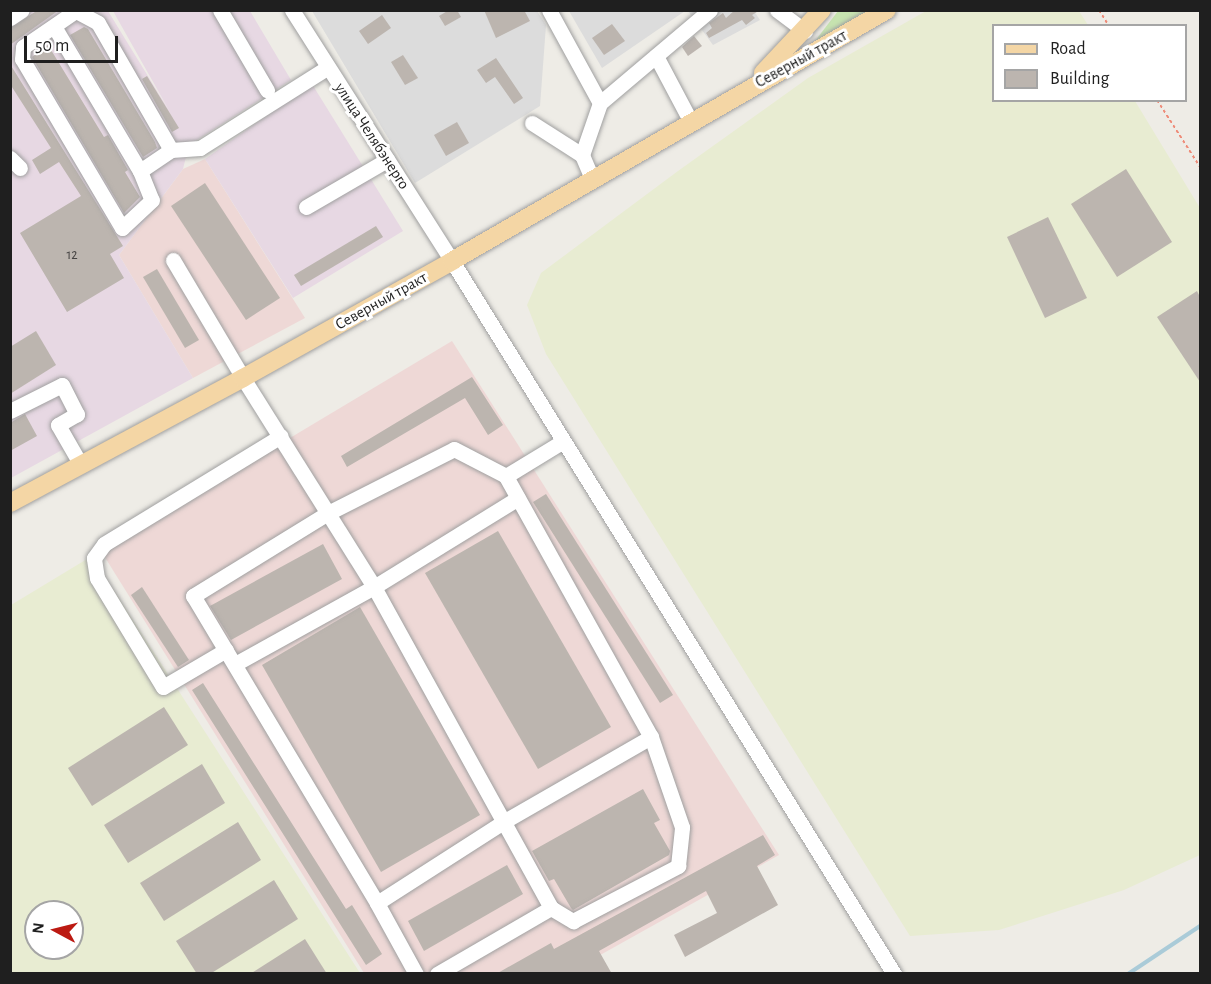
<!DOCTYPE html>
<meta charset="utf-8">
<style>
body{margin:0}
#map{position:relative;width:1211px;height:984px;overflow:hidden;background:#eeece6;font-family:"Alegreya Sans",sans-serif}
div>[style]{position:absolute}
.residential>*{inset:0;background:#dcdcdc}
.commercial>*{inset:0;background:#eed8d6}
.industrial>*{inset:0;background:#e7d8e3}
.farmland>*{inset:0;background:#e8ecd2}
.grass>*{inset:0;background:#c7e4b0}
.stream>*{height:4px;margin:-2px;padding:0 2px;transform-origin:2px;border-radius:2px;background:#aacbd8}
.building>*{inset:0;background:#bcb5af}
.path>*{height:2px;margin-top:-1px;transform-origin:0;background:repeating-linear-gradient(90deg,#ee8a77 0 3px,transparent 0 6px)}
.roads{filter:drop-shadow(0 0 2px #a0a0a0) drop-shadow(0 0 2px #a0a0a0)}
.minor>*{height:15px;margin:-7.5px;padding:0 7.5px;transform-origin:7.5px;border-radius:7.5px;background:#fff}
.major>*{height:18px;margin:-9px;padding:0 9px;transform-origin:9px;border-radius:9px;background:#f4d6a5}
span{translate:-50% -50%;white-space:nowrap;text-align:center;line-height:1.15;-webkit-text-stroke:6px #fff;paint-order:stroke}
.number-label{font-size:14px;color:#464443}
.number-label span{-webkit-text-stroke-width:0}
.street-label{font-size:16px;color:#1f1f1f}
.frame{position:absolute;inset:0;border:12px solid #1f1f1f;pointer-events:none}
.legend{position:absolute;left:992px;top:24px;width:195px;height:78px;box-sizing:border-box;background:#fff;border:2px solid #a5a5a5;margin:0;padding:8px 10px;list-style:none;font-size:18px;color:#1f1f1f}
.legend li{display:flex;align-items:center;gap:12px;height:30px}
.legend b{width:30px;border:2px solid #a5a5a5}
.north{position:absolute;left:24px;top:900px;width:60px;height:60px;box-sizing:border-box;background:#fff;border:2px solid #a5a5a5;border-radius:50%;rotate:277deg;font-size:16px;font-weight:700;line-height:24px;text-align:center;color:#1f1f1f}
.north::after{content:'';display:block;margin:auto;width:21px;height:27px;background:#bc1a12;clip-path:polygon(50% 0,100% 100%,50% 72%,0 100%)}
.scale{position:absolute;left:24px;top:36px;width:94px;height:27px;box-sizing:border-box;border:3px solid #1f1f1f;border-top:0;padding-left:8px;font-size:18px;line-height:21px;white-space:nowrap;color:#1f1f1f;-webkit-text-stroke:4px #fff;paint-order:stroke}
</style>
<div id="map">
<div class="residential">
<i style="clip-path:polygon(312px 11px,537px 11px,546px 25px,540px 106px,415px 183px)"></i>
<i style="clip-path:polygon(569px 11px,685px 11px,602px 68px)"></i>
<i style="clip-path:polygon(688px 11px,754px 11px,760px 20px,713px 45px)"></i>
</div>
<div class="commercial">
<i style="clip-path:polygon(205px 159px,305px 318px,193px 378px,119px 255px,183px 169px)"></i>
<i style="clip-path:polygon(452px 341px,779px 855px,568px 973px,364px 973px,101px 551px)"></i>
</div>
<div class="industrial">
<i style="clip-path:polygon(11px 11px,108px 11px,170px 112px,113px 11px,250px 11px,291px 80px,189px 145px,183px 169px,119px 255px,193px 378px,11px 478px)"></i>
<i style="clip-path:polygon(312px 84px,403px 231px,293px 298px,205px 159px)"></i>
</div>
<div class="farmland">
<i style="clip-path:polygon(926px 11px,1079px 11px,1088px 25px,994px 26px,994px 100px,1135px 101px,1200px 208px,1200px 855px,1124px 890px,999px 930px,910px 936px,546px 354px,527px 305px,541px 273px,678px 171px,808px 78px)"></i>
<i style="clip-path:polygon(evenodd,92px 556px,360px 973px,11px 974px,11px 605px,92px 556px,36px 912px,72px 912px,72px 948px,36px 948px,36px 912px)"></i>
</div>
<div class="grass">
<i style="clip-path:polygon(838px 11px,868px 11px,815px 41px)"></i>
</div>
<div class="stream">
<i style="left:1128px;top:974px;width:87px;rotate:-33.7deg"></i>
</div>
<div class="building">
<i style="clip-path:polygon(38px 10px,59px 10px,10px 45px,10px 28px)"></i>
<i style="clip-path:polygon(449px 10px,457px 10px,461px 17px,445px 26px,439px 16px)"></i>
<i style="clip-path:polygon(484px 10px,524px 10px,530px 21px,496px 38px)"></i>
<i style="clip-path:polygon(735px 10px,760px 10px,752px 15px,755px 18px,746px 25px,742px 20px,709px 38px,706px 33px,712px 28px,709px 23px,723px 13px,726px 18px)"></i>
<i style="clip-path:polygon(382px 15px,391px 28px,368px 44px,359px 31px)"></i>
<i style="clip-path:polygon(612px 24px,625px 41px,604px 55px,592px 38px)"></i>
<i style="clip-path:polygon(84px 27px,88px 29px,155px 142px,157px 148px,143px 157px,70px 35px)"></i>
<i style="clip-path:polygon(694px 36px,702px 46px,688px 56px,682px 47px)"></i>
<i style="clip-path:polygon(48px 45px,104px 137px,108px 135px,128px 170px,125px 172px,140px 197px,124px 213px,32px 57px)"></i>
<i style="clip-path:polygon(403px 55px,418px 78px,405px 85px,391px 62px)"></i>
<i style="clip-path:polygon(496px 58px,523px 98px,514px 104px,495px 77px,486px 83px,477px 70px)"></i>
<i style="clip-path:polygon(10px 64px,123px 246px,110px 254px,124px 278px,67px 312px,20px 233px,81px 196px,59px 162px,40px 174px,32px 160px,51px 148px,10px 84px)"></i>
<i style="clip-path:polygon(147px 76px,179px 128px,172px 132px,142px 79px)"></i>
<i style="clip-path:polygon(457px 122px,469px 143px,446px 156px,434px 135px)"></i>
<i style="clip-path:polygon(1126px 169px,1172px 242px,1117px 277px,1071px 204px)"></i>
<i style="clip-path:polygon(205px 183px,280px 298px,246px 320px,171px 206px)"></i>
<i style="clip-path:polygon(1048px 217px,1087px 298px,1045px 318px,1007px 237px)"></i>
<i style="clip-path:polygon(376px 226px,383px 237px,301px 286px,294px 275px)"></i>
<i style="clip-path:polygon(157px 269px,199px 340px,185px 348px,143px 277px)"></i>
<i style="clip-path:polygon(1197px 291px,1200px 297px,1200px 382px,1157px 317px)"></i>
<i style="clip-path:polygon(36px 331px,56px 365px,10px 394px,10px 347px)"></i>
<i style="clip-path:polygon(472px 377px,503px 425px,488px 435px,465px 398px,347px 467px,341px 456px)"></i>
<i style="clip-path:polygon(25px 414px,37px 436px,10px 451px,10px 423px)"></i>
<i style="clip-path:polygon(546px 494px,673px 695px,660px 703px,533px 502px)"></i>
<i style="clip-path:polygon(498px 531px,611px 727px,538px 769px,425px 573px)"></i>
<i style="clip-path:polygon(323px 544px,342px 579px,231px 640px,210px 606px)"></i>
<i style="clip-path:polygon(142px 587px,189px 660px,178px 667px,131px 595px)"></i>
<i style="clip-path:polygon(360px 607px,480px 815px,381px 872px,262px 665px)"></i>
<i style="clip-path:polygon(203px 683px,346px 909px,352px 905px,382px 954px,366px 965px,192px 690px)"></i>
<i style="clip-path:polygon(164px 707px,188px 745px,92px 806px,68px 768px)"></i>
<i style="clip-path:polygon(202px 764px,225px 803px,128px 863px,104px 825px)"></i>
<i style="clip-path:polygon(643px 789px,660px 820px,654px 823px,670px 851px,669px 855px,573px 910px,571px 908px,554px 879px,549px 881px,532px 851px)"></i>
<i style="clip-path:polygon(238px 822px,261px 860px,164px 921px,140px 883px)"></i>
<i style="clip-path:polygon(763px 835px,775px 855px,757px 866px,778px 905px,685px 957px,674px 935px,717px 913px,706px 891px,599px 951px,612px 974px,496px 974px,551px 943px,554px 949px)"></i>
<i style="clip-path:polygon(507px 865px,523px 894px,424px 951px,408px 921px)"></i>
<i style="clip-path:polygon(274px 880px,298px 919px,210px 974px,197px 974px,176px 941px)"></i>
<i style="clip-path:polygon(305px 939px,327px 974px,250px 974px)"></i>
</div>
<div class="path">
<i style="left:1099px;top:10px;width:19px;rotate:58deg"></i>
<i style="left:1157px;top:100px;width:80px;rotate:57.3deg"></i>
</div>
<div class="roads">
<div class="minor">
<i style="left:74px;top:10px;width:27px;rotate:28deg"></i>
<i style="left:98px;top:23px;width:146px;rotate:60.1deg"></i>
<i style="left:220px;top:10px;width:93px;rotate:59.6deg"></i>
<i style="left:292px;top:10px;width:298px;rotate:57.5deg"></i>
<i style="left:452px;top:261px;width:839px;rotate:58.2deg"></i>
<i style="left:549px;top:10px;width:106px;rotate:61.3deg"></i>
<i style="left:600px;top:103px;width:55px;rotate:109.1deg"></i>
<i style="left:582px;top:155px;width:25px;rotate:67deg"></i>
<i style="left:777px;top:10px;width:35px;rotate:37deg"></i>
<i style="left:10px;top:18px;width:14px;rotate:-34deg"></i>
<i style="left:55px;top:28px;width:166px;rotate:59.3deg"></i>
<i style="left:140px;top:171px;width:31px;rotate:68deg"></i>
<i style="left:152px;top:200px;width:41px;rotate:137deg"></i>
<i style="left:122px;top:228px;width:196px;rotate:-120.6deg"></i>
<i style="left:22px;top:59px;width:12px;rotate:-85deg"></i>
<i style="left:23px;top:47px;width:62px;rotate:-34.5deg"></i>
<i style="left:656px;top:56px;width:75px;rotate:62.1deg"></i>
<i style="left:600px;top:103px;width:144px;rotate:-40.2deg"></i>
<i style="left:532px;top:123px;width:59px;rotate:32.6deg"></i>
<i style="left:10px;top:158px;width:14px;rotate:45deg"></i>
<i style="left:140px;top:171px;width:37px;rotate:-34deg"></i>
<i style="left:171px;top:150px;width:29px;rotate:-4deg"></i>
<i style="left:200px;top:148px;width:151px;rotate:-32.3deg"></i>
<i style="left:306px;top:207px;width:94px;rotate:-30.1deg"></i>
<i style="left:173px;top:260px;width:137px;rotate:59.3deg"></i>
<i style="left:243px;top:378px;width:247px;rotate:57.9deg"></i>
<i style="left:374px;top:587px;width:367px;rotate:61.1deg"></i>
<i style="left:10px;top:411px;width:58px;rotate:-26.6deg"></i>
<i style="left:62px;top:385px;width:33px;rotate:63deg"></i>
<i style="left:77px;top:414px;width:22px;rotate:150deg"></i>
<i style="left:58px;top:425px;width:46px;rotate:60.1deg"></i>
<i style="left:226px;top:650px;width:73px;rotate:149.6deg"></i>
<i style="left:163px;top:687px;width:127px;rotate:-121.2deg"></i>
<i style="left:97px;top:578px;width:20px;rotate:-99deg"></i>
<i style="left:94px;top:558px;width:17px;rotate:-54deg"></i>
<i style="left:104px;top:544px;width:207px;rotate:-31.4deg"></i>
<i style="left:235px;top:664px;width:159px;rotate:-29deg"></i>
<i style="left:374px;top:587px;width:169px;rotate:-31.7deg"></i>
<i style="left:377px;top:903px;width:150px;rotate:-32.7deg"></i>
<i style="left:503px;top:822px;width:171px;rotate:-29.9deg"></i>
<i style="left:651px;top:737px;width:299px;rotate:-119.1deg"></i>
<i style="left:506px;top:476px;width:66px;rotate:-31.3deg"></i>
<i style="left:416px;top:974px;width:81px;rotate:-118.8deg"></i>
<i style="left:377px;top:903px;width:358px;rotate:-120.9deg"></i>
<i style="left:193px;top:596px;width:158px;rotate:-31.6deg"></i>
<i style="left:328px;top:513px;width:141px;rotate:-26.9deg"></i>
<i style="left:454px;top:449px;width:59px;rotate:27.4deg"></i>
<i style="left:437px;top:974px;width:132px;rotate:-30.1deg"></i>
<i style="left:551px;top:908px;width:26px;rotate:31deg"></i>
<i style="left:573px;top:921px;width:119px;rotate:-27.6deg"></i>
<i style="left:678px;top:866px;width:39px;rotate:-84deg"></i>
<i style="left:682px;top:827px;width:95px;rotate:-109deg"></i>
</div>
<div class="major">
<i style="left:763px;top:73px;width:86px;rotate:-46.9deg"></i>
<i style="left:10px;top:503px;width:264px;rotate:-28.2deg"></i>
<i style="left:243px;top:378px;width:240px;rotate:-29.2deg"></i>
<i style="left:452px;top:261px;width:502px;rotate:-29.99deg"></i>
</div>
</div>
<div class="number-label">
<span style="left:72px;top:255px">12</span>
</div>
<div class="street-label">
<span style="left:801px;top:59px;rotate:-29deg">Северный тракт</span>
<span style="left:372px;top:136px;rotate:57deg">улица Челябэнерго</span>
<span style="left:381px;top:301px;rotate:-29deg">Северный тракт</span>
</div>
<div class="frame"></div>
<ul class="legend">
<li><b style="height:8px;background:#f4d6a5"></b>Road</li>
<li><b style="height:16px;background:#bcb5af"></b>Building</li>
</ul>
<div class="north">N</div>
<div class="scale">50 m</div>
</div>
